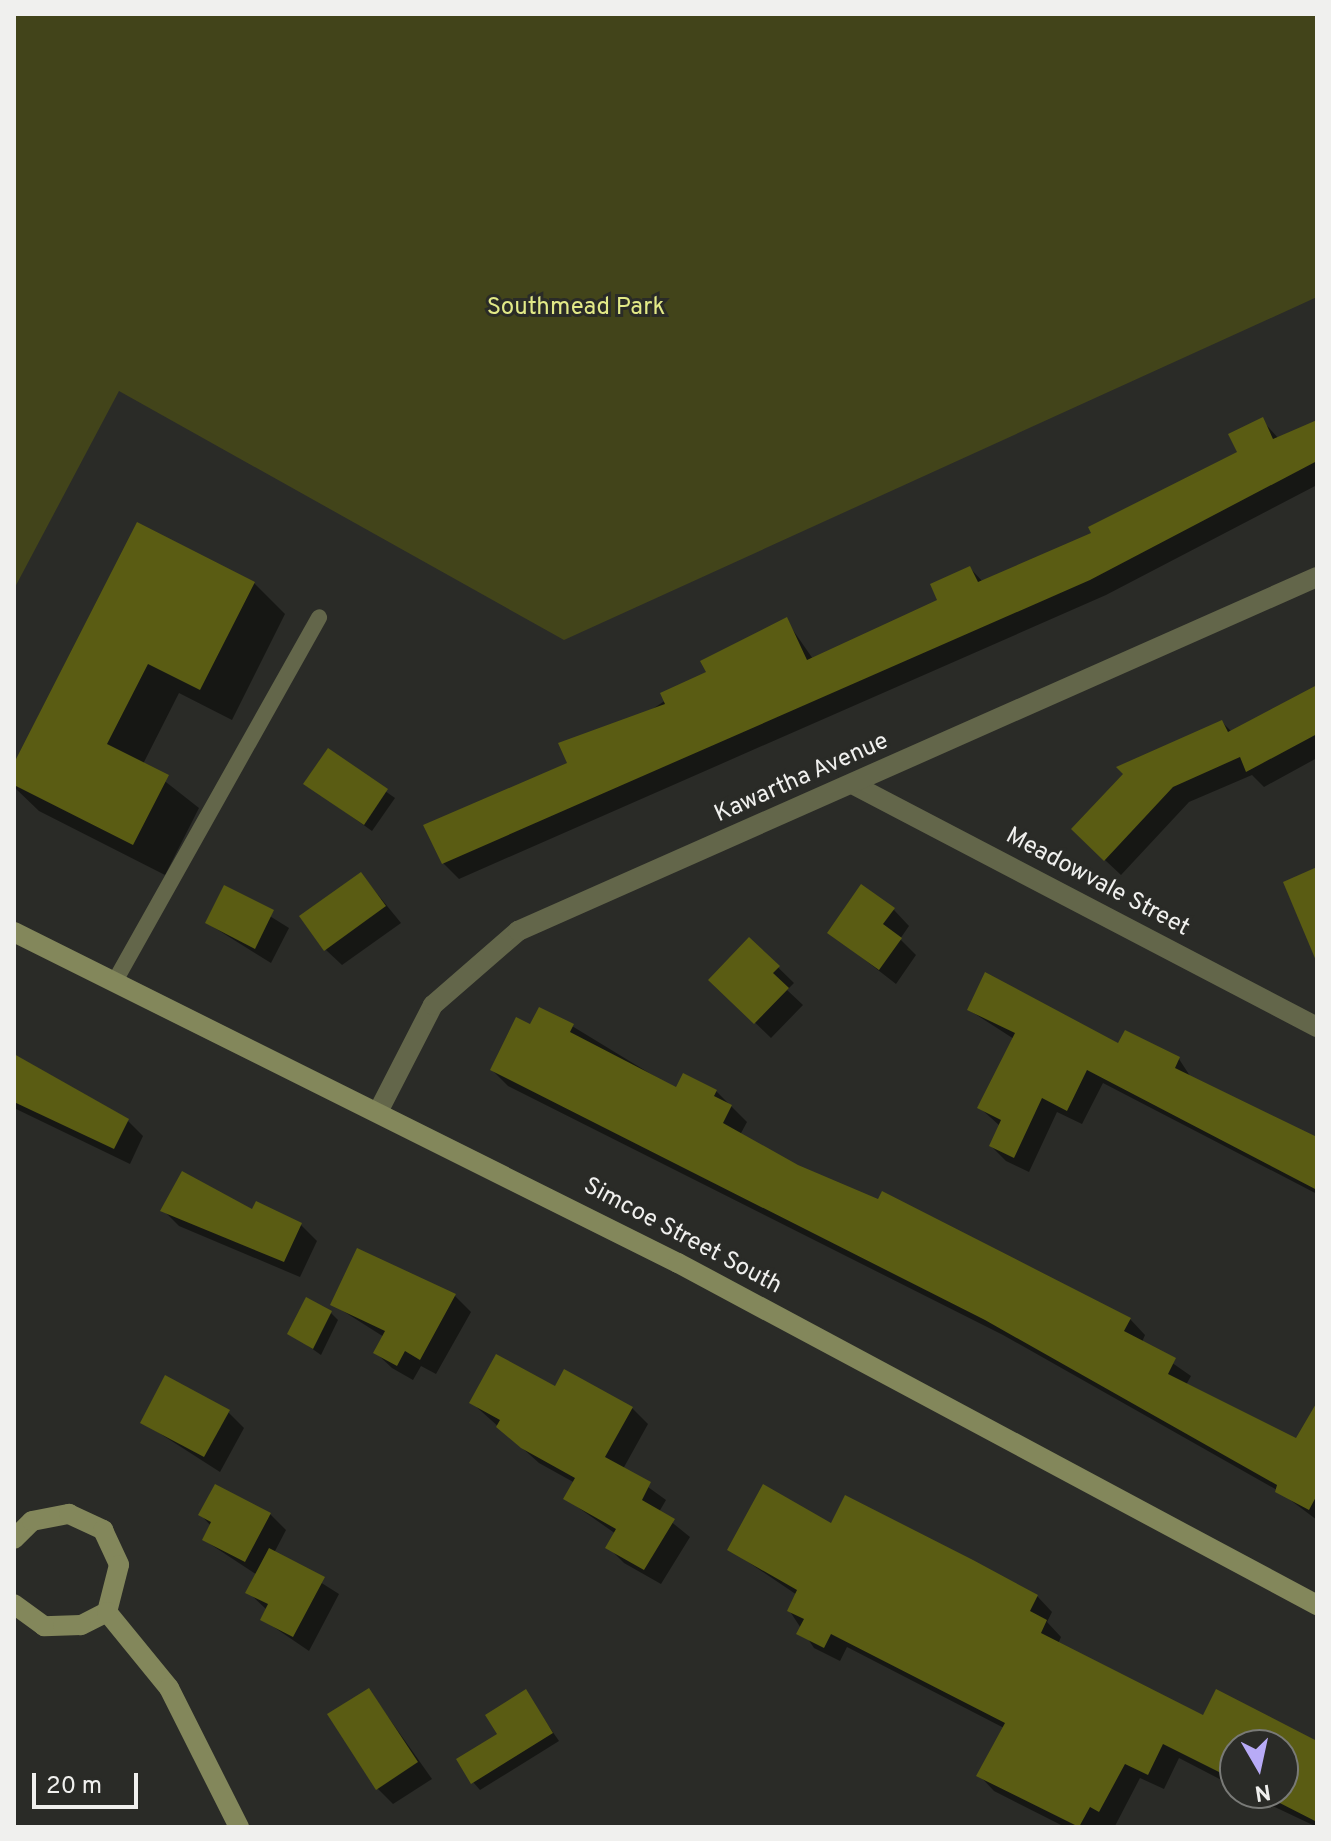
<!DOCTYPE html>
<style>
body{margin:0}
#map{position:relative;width:1331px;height:1841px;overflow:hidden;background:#2a2b27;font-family:Overpass,sans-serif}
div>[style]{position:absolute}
.green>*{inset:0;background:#42441a}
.shadow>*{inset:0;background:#0007}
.building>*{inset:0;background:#5a5c13}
.lane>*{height:16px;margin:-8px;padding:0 8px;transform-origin:8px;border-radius:8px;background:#63664a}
.street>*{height:20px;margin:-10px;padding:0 10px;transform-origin:10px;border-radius:10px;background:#63664a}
.secondary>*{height:20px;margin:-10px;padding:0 10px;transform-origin:10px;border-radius:10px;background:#83875b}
span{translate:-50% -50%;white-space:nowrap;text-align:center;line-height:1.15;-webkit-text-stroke:6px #2a2b27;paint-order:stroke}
.park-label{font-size:24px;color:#e2e987}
.street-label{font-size:24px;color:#f0f0ee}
.frame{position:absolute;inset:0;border:16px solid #f0f0ee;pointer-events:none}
.north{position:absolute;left:1219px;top:1729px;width:80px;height:80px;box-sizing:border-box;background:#2a2b27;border:2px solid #797a77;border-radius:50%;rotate:171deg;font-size:22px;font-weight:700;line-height:32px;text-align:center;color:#f0f0ee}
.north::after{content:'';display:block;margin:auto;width:28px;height:36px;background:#b8abf7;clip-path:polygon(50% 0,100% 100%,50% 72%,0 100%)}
.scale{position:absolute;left:32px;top:1773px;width:106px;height:36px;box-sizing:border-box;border:4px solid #f0f0ee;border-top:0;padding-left:10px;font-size:24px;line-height:28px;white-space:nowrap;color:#f0f0ee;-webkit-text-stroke:6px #2a2b27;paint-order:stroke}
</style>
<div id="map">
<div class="green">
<i style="clip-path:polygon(14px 14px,1317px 14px,1317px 297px,564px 640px,119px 391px,14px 589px)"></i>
</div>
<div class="shadow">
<i style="clip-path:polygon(1262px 420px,1279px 439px,1317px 422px,1317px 485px,1106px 595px,459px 879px,443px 863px,570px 764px,786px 620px,813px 659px,940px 601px,970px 568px,983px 582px,1094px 534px,1239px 453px)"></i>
<i style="clip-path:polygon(138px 524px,254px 583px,285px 614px,232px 720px,179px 693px,143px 764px,199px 808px,165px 875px,39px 811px,14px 787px,14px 768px)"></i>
<i style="clip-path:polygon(1317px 693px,1317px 758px,1264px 787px,1252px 775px,1189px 802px,1121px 875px,1089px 845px,1125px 774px,1222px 722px,1233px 733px)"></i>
<i style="clip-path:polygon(328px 751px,395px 798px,372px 831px,306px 784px)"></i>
<i style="clip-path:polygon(361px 874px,401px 923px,342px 965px,326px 950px)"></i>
<i style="clip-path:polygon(225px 888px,289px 928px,271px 963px,207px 923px)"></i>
<i style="clip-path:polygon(894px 910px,909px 926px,900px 939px,916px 955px,896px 984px,829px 932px)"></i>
<i style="clip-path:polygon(749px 939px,794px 983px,787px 990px,803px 1005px,771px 1038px,711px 980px)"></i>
<i style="clip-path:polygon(969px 1010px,1179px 1059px,1192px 1079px,1317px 1144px,1317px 1194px,1103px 1083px,1082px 1124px,1057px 1112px,1029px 1172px,1006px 1161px,991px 1146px,1000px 1126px,980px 1108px,1014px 1039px)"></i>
<i style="clip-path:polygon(531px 1026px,572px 1026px,677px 1090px,716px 1091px,747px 1122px,740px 1135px,797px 1167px,1130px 1319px,1145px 1335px,1142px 1342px,1191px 1376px,1186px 1385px,1297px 1441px,1317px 1426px,1317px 1520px,1277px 1490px,1003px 1335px,508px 1086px,492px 1070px)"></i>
<i style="clip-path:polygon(14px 1056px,127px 1120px,143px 1136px,130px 1164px,14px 1108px)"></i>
<i style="clip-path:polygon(163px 1210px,253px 1212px,301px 1225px,317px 1241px,300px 1277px,179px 1226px)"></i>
<i style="clip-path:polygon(358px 1251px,455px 1296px,471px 1312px,436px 1374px,421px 1366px,413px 1380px,392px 1368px,376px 1353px,384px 1337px,332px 1304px)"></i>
<i style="clip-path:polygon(331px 1313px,338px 1320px,321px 1355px,290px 1333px)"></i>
<i style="clip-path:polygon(556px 1389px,632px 1408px,648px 1424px,623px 1469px,666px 1500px,659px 1512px,690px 1537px,661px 1584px,624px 1563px,608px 1547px,616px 1534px,566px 1499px,575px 1483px,539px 1463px,472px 1403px)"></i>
<i style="clip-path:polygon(228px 1412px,244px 1428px,220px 1472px,142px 1422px)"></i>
<i style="clip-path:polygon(270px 1514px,286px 1530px,274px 1553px,339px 1594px,309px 1651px,262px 1619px,267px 1610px,248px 1592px,257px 1575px,204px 1540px,211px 1526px,201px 1515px)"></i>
<i style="clip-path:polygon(832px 1525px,1037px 1596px,1052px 1612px,1047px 1622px,1061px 1637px,1058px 1644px,1204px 1718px,1317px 1747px,1317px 1827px,1245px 1793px,1283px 1793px,1283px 1745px,1235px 1745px,1235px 1787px,1179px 1758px,1164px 1789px,1140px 1778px,1115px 1826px,1065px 1827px,994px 1791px,979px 1775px,1004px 1728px,847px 1647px,840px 1661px,814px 1648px,789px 1610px,797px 1595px,729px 1549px)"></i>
<i style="clip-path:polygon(369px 1690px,432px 1779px,393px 1804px,377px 1788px)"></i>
<i style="clip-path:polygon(525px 1692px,559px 1741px,480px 1790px,473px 1782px)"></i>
</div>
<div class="building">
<i style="clip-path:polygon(1263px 417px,1273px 439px,1317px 420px,1317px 461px,1090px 580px,442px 864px,423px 825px,567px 763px,558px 743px,665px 704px,660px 693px,706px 672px,700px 661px,787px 617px,807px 660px,937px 600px,930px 584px,970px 566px,978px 582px,1091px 533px,1088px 527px,1237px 452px,1228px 434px)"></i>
<i style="clip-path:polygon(137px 522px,255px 582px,200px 690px,148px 664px,107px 744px,169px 775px,133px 845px,14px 785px,14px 763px)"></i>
<i style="clip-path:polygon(1317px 685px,1317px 734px,1246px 772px,1240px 757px,1173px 787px,1104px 861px,1071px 829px,1123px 774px,1116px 767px,1222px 720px,1228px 732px)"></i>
<i style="clip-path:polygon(328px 748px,388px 789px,364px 825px,303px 784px)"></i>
<i style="clip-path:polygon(1317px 867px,1317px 963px,1283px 882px)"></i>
<i style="clip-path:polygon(361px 872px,386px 906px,324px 951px,299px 916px)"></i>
<i style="clip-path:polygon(861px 884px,895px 908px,883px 924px,902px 938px,879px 970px,827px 933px)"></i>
<i style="clip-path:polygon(224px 885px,274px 910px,255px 949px,205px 923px)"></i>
<i style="clip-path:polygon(749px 937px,780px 966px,773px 973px,789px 988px,754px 1024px,708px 980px)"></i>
<i style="clip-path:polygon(985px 972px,1118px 1043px,1125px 1030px,1180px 1057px,1175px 1068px,1317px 1137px,1317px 1190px,1087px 1070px,1067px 1111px,1042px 1098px,1014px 1158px,989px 1146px,1001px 1120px,977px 1108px,1015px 1033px,967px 1010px)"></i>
<i style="clip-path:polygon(539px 1007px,574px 1024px,570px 1032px,676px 1087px,683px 1073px,717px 1090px,714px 1096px,732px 1105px,723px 1123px,798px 1165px,878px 1199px,882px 1191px,1131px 1318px,1124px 1331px,1176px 1358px,1168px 1374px,1296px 1438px,1317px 1402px,1317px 1495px,1309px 1510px,1275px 1492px,1277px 1485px,985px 1320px,490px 1070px,516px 1017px,530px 1024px)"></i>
<i style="clip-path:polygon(14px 1054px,129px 1119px,114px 1149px,14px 1102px)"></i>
<i style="clip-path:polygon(182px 1171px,252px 1209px,256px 1201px,302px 1223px,284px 1262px,160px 1211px)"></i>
<i style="clip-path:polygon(357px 1248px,456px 1294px,420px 1360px,405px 1351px,397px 1366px,373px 1353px,385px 1331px,330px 1305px)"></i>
<i style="clip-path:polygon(306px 1297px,332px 1311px,313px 1349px,287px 1334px)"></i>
<i style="clip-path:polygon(496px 1354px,555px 1386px,564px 1369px,633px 1407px,605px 1457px,651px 1482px,642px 1500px,675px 1519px,644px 1570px,605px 1548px,616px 1529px,563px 1499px,575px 1478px,521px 1448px,496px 1427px,500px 1420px,469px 1403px)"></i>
<i style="clip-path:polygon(165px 1375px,230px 1410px,204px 1457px,140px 1423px)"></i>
<i style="clip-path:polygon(215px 1484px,271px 1513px,245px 1562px,202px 1540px,211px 1522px,198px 1515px)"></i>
<i style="clip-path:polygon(763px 1484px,831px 1523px,845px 1495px,973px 1560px,1038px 1595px,1030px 1611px,1047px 1620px,1041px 1633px,1203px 1715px,1216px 1689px,1317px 1741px,1317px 1822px,1260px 1793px,1283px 1793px,1283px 1745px,1235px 1745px,1235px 1780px,1163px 1744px,1148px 1775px,1125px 1764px,1099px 1812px,1090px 1807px,1079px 1827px,976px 1776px,1005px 1723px,831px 1634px,824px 1648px,796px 1634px,804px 1619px,787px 1611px,797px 1590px,727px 1550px)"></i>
<i style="clip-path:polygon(269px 1548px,325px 1577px,293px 1637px,260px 1620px,268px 1604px,245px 1593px)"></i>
<i style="clip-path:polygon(369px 1688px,418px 1762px,376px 1790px,327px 1714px)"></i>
<i style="clip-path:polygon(526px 1689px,553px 1733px,471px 1784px,456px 1759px,497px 1734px,485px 1715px)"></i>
</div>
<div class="lane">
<i style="left:115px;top:981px;width:417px;rotate:-60.7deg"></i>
</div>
<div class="street">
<i style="left:854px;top:785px;width:522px;rotate:27.6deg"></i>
<i style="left:379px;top:1110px;width:118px;rotate:-62.8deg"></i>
<i style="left:433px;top:1005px;width:113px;rotate:-41deg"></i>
<i style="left:518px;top:931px;width:874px;rotate:-23.9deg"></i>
</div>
<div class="secondary">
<i style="left:14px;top:932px;width:742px;rotate:26.5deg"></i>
<i style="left:678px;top:1263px;width:725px;rotate:28.16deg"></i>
<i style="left:14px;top:1539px;width:25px;rotate:-45deg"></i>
<i style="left:32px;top:1521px;width:38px;rotate:-11deg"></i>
<i style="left:69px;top:1514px;width:38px;rotate:25deg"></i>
<i style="left:103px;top:1530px;width:38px;rotate:65deg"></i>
<i style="left:119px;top:1565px;width:49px;rotate:104.3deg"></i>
<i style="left:107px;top:1612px;width:29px;rotate:153deg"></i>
<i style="left:81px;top:1625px;width:37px;rotate:178deg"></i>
<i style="left:44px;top:1626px;width:37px;rotate:-144deg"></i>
<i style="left:107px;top:1612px;width:98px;rotate:50.8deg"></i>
<i style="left:169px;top:1688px;width:156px;rotate:63.3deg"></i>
</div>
<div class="park-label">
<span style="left:576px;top:309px">Southmead Park</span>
</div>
<div class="street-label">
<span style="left:802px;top:779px;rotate:-24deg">Kawartha Avenue</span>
<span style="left:1097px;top:883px;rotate:28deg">Meadowvale Street</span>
<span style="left:682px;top:1237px;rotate:28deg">Simcoe Street South</span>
</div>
<div class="frame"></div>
<div class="north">N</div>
<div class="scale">20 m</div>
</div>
